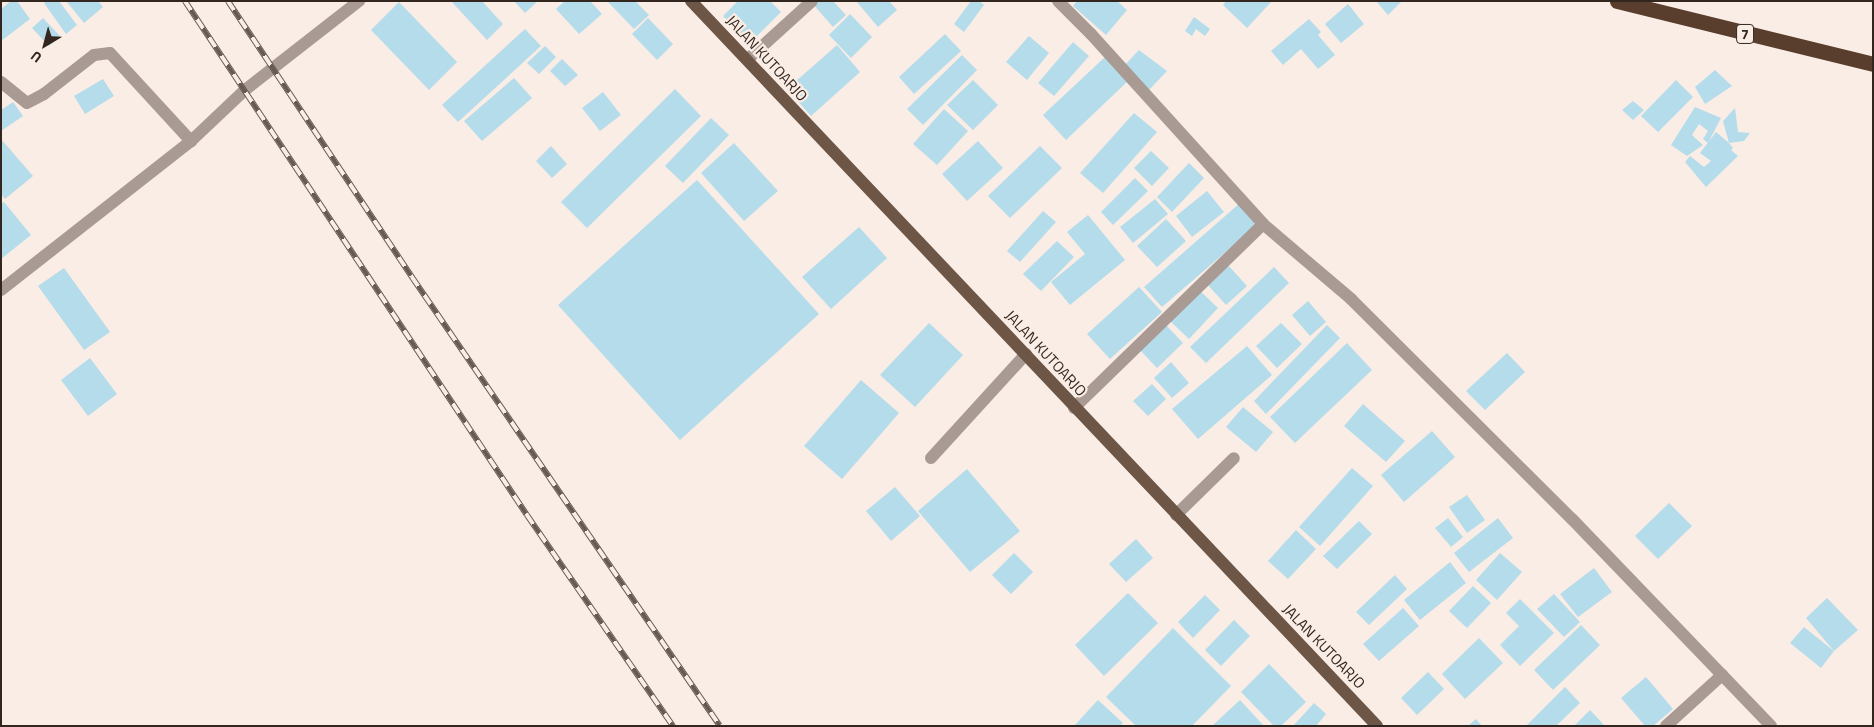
<!DOCTYPE html>
<style>
body{margin:0}
#map{position:relative;width:1874px;height:727px;overflow:hidden;background:#faede5;font-family:"Titillium Web",sans-serif}
div>[style]{position:absolute}
.building>*{inset:0;background:#b4dcea}
.minor>*{height:12px;margin:-6px;padding:0 6px;transform-origin:6px;border-radius:6px;background:#a99b93}
.major>*{height:12px;margin:-6px;padding:0 6px;transform-origin:6px;border-radius:6px;background:#6e5647}
.highway>*{height:15px;margin:-7.5px;padding:0 7.5px;transform-origin:7.5px;border-radius:7.5px;background:#593e2d}
.rail>*{height:5.5px;margin-top:-2.75px;transform-origin:0;background:repeating-linear-gradient(90deg,#faede5 0 11px,#665a52 0 22px);box-sizing:border-box;border-block:1px solid #665a52}
span{translate:-50% -50%;white-space:nowrap;text-align:center;line-height:1.15;-webkit-text-stroke:4.5px #faede5;paint-order:stroke}
.shield-label span{padding:1px 4px;background:#faede5;border:1px solid;border-radius:4px;-webkit-text-stroke-width:0}
.shield-label{font-size:14px;color:#32261e;font-weight:700}
.street-label{font-size:15px;color:#32261e}
.frame{position:absolute;inset:0;border:2px solid #32261e;pointer-events:none}
.north{position:absolute;left:20px;top:20px;width:50px;height:50px;-webkit-text-stroke:4px #faede5;paint-order:stroke;rotate:217deg;font-size:14px;font-weight:700;line-height:20px;text-align:center;color:#32261e}
.north::after{content:'';display:block;margin:auto;width:18px;height:22px;background:#32261e;clip-path:polygon(50% 0,100% 100%,50% 72%,0 100%)}
</style>
<div id="map">
<div class="building">
<i style="clip-path:polygon(11px 1px,17px 1px,30px 19px,1px 41px,1px 9px)"></i>
<i style="clip-path:polygon(47px 1px,59px 1px,77px 25px,66px 34px,44px 3px)"></i>
<i style="clip-path:polygon(66px 1px,98px 1px,103px 7px,84px 23px)"></i>
<i style="clip-path:polygon(451px 1px,482px 1px,503px 24px,487px 40px)"></i>
<i style="clip-path:polygon(514px 1px,538px 1px,525px 13px)"></i>
<i style="clip-path:polygon(565px 1px,590px 1px,602px 14px,579px 34px,556px 9px)"></i>
<i style="clip-path:polygon(607px 1px,635px 1px,649px 15px,634px 29px)"></i>
<i style="clip-path:polygon(738px 1px,770px 1px,781px 12px,750px 43px,723px 16px)"></i>
<i style="clip-path:polygon(814px 1px,833px 1px,846px 15px,833px 27px,812px 3px)"></i>
<i style="clip-path:polygon(856px 1px,889px 1px,897px 10px,878px 27px)"></i>
<i style="clip-path:polygon(971px 1px,979px 1px,984px 5px,964px 32px,954px 24px)"></i>
<i style="clip-path:polygon(1077px 1px,1117px 1px,1127px 10px,1106px 35px,1073px 6px)"></i>
<i style="clip-path:polygon(1226px 1px,1272px 1px,1247px 28px,1223px 5px)"></i>
<i style="clip-path:polygon(1376px 1px,1402px 1px,1388px 15px)"></i>
<i style="clip-path:polygon(399px 2px,457px 62px,429px 90px,371px 30px)"></i>
<i style="clip-path:polygon(1348px 4px,1364px 24px,1341px 43px,1325px 24px)"></i>
<i style="clip-path:polygon(850px 14px,872px 37px,851px 58px,829px 35px)"></i>
<i style="clip-path:polygon(1194px 17px,1210px 29px,1205px 36px,1196px 29px,1192px 36px,1185px 31px)"></i>
<i style="clip-path:polygon(43px 18px,60px 36px,49px 46px,32px 28px)"></i>
<i style="clip-path:polygon(648px 18px,673px 44px,657px 60px,632px 34px)"></i>
<i style="clip-path:polygon(1309px 19px,1321px 32px,1318px 35px,1335px 55px,1318px 69px,1301px 49px,1283px 65px,1271px 51px)"></i>
<i style="clip-path:polygon(525px 29px,541px 46px,458px 122px,442px 105px)"></i>
<i style="clip-path:polygon(945px 34px,961px 51px,914px 94px,899px 77px)"></i>
<i style="clip-path:polygon(1029px 36px,1049px 53px,1027px 80px,1006px 62px)"></i>
<i style="clip-path:polygon(1073px 42px,1089px 56px,1054px 96px,1038px 83px)"></i>
<i style="clip-path:polygon(837px 45px,860px 72px,811px 116px,787px 89px)"></i>
<i style="clip-path:polygon(545px 46px,556px 57px,539px 74px,527px 63px)"></i>
<i style="clip-path:polygon(1139px 50px,1167px 71px,1149px 90px,1124px 66px)"></i>
<i style="clip-path:polygon(962px 55px,977px 70px,923px 125px,907px 109px)"></i>
<i style="clip-path:polygon(1105px 57px,1128px 81px,1066px 140px,1043px 115px)"></i>
<i style="clip-path:polygon(562px 59px,578px 75px,565px 86px,550px 71px)"></i>
<i style="clip-path:polygon(1715px 70px,1732px 86px,1705px 104px,1695px 87px)"></i>
<i style="clip-path:polygon(514px 78px,532px 98px,482px 141px,464px 121px)"></i>
<i style="clip-path:polygon(103px 79px,114px 96px,85px 114px,74px 96px)"></i>
<i style="clip-path:polygon(973px 80px,998px 105px,973px 130px,947px 105px)"></i>
<i style="clip-path:polygon(1676px 80px,1693px 97px,1658px 132px,1641px 116px)"></i>
<i style="clip-path:polygon(675px 89px,701px 116px,587px 228px,561px 202px)"></i>
<i style="clip-path:polygon(603px 92px,621px 115px,600px 131px,582px 108px)"></i>
<i style="clip-path:polygon(1633px 101px,1644px 110px,1633px 120px,1622px 110px)"></i>
<i style="clip-path:polygon(13px 102px,23px 116px,1px 131px,1px 110px)"></i>
<i style="clip-path:polygon(1695px 107px,1721px 118px,1708px 143px,1703px 139px,1708px 131px,1699px 124px,1692px 135px,1703px 145px,1687px 156px,1671px 145px)"></i>
<i style="clip-path:polygon(1735px 108px,1738px 132px,1750px 133px,1744px 141px,1729px 143px,1723px 121px)"></i>
<i style="clip-path:polygon(944px 109px,968px 131px,937px 165px,913px 144px)"></i>
<i style="clip-path:polygon(1134px 113px,1157px 132px,1103px 193px,1080px 173px)"></i>
<i style="clip-path:polygon(711px 118px,729px 135px,683px 183px,665px 166px)"></i>
<i style="clip-path:polygon(1716px 132px,1729px 143px,1733px 148px,1731px 150px,1738px 156px,1706px 187px,1685px 162px,1690px 156px,1704px 167px,1711px 161px,1700px 153px)"></i>
<i style="clip-path:polygon(1px 139px,33px 176px,5px 199px,1px 194px)"></i>
<i style="clip-path:polygon(978px 141px,1003px 168px,967px 201px,942px 174px)"></i>
<i style="clip-path:polygon(734px 143px,778px 191px,744px 221px,701px 173px)"></i>
<i style="clip-path:polygon(551px 146px,567px 164px,552px 178px,536px 161px)"></i>
<i style="clip-path:polygon(1040px 146px,1062px 168px,1010px 218px,988px 196px)"></i>
<i style="clip-path:polygon(1151px 151px,1169px 168px,1152px 186px,1134px 168px)"></i>
<i style="clip-path:polygon(1189px 163px,1204px 178px,1172px 212px,1157px 197px)"></i>
<i style="clip-path:polygon(1135px 178px,1148px 191px,1113px 225px,1101px 212px)"></i>
<i style="clip-path:polygon(697px 180px,819px 314px,680px 440px,558px 305px)"></i>
<i style="clip-path:polygon(1207px 191px,1224px 212px,1192px 237px,1176px 216px)"></i>
<i style="clip-path:polygon(1155px 199px,1168px 214px,1133px 243px,1120px 227px)"></i>
<i style="clip-path:polygon(4px 202px,31px 235px,1px 259px,1px 204px)"></i>
<i style="clip-path:polygon(1240px 203px,1258px 224px,1162px 307px,1144px 287px)"></i>
<i style="clip-path:polygon(1043px 211px,1056px 222px,1020px 262px,1007px 251px)"></i>
<i style="clip-path:polygon(1088px 215px,1125px 260px,1070px 305px,1051px 282px,1085px 254px,1067px 232px)"></i>
<i style="clip-path:polygon(1166px 219px,1186px 241px,1157px 267px,1137px 246px)"></i>
<i style="clip-path:polygon(859px 227px,887px 258px,831px 309px,802px 277px)"></i>
<i style="clip-path:polygon(1057px 241px,1074px 257px,1041px 291px,1023px 274px)"></i>
<i style="clip-path:polygon(1228px 265px,1247px 286px,1226px 305px,1207px 284px)"></i>
<i style="clip-path:polygon(1274px 267px,1289px 283px,1206px 363px,1190px 347px)"></i>
<i style="clip-path:polygon(64px 268px,110px 332px,84px 350px,38px 286px)"></i>
<i style="clip-path:polygon(1139px 287px,1162px 312px,1110px 359px,1087px 334px)"></i>
<i style="clip-path:polygon(1199px 290px,1218px 308px,1189px 339px,1170px 321px)"></i>
<i style="clip-path:polygon(1308px 301px,1326px 322px,1310px 336px,1292px 315px)"></i>
<i style="clip-path:polygon(929px 323px,963px 355px,915px 407px,880px 375px)"></i>
<i style="clip-path:polygon(1281px 323px,1302px 344px,1277px 368px,1256px 346px)"></i>
<i style="clip-path:polygon(1166px 325px,1183px 343px,1157px 368px,1140px 350px)"></i>
<i style="clip-path:polygon(1327px 325px,1340px 338px,1266px 414px,1254px 401px)"></i>
<i style="clip-path:polygon(1347px 343px,1372px 370px,1295px 443px,1270px 417px)"></i>
<i style="clip-path:polygon(1247px 346px,1272px 375px,1198px 439px,1172px 409px)"></i>
<i style="clip-path:polygon(1507px 353px,1525px 372px,1485px 410px,1466px 391px)"></i>
<i style="clip-path:polygon(90px 358px,117px 394px,88px 416px,61px 380px)"></i>
<i style="clip-path:polygon(1171px 362px,1189px 383px,1172px 398px,1154px 378px)"></i>
<i style="clip-path:polygon(861px 380px,899px 413px,842px 479px,804px 446px)"></i>
<i style="clip-path:polygon(1152px 384px,1166px 399px,1148px 416px,1133px 401px)"></i>
<i style="clip-path:polygon(1363px 404px,1405px 441px,1386px 462px,1344px 426px)"></i>
<i style="clip-path:polygon(1243px 407px,1273px 432px,1256px 452px,1226px 427px)"></i>
<i style="clip-path:polygon(1432px 431px,1455px 457px,1404px 502px,1381px 475px)"></i>
<i style="clip-path:polygon(1352px 468px,1373px 486px,1320px 546px,1299px 527px)"></i>
<i style="clip-path:polygon(967px 469px,1020px 531px,970px 572px,918px 511px)"></i>
<i style="clip-path:polygon(895px 487px,920px 516px,891px 541px,866px 511px)"></i>
<i style="clip-path:polygon(1467px 495px,1485px 520px,1467px 533px,1449px 507px)"></i>
<i style="clip-path:polygon(1669px 503px,1692px 526px,1658px 559px,1635px 536px)"></i>
<i style="clip-path:polygon(1448px 518px,1463px 537px,1451px 547px,1435px 528px)"></i>
<i style="clip-path:polygon(1498px 518px,1513px 538px,1469px 572px,1454px 553px)"></i>
<i style="clip-path:polygon(1359px 521px,1372px 534px,1337px 569px,1323px 556px)"></i>
<i style="clip-path:polygon(1296px 530px,1316px 549px,1288px 579px,1268px 561px)"></i>
<i style="clip-path:polygon(1136px 539px,1153px 558px,1126px 582px,1109px 564px)"></i>
<i style="clip-path:polygon(1014px 553px,1033px 572px,1011px 594px,992px 575px)"></i>
<i style="clip-path:polygon(1500px 553px,1522px 572px,1497px 600px,1476px 580px)"></i>
<i style="clip-path:polygon(1450px 562px,1466px 583px,1420px 620px,1404px 600px)"></i>
<i style="clip-path:polygon(1594px 568px,1612px 592px,1578px 617px,1560px 594px)"></i>
<i style="clip-path:polygon(1395px 575px,1407px 589px,1369px 625px,1356px 612px)"></i>
<i style="clip-path:polygon(1473px 586px,1491px 603px,1467px 628px,1449px 611px)"></i>
<i style="clip-path:polygon(1128px 593px,1158px 623px,1104px 676px,1075px 645px)"></i>
<i style="clip-path:polygon(1554px 594px,1580px 622px,1564px 637px,1537px 609px)"></i>
<i style="clip-path:polygon(1205px 595px,1220px 610px,1193px 638px,1178px 622px)"></i>
<i style="clip-path:polygon(1827px 598px,1858px 630px,1834px 651px,1806px 618px)"></i>
<i style="clip-path:polygon(1520px 599px,1554px 633px,1520px 666px,1500px 645px,1519px 626px,1506px 613px)"></i>
<i style="clip-path:polygon(1403px 608px,1419px 626px,1379px 661px,1363px 644px)"></i>
<i style="clip-path:polygon(1234px 620px,1250px 636px,1221px 666px,1205px 650px)"></i>
<i style="clip-path:polygon(1581px 625px,1600px 645px,1553px 690px,1534px 670px)"></i>
<i style="clip-path:polygon(1804px 627px,1834px 651px,1821px 668px,1790px 643px)"></i>
<i style="clip-path:polygon(1173px 628px,1231px 686px,1192px 726px,1136px 726px,1106px 697px)"></i>
<i style="clip-path:polygon(1479px 638px,1503px 663px,1465px 699px,1442px 674px)"></i>
<i style="clip-path:polygon(1269px 664px,1306px 702px,1281px 726px,1274px 726px,1241px 692px)"></i>
<i style="clip-path:polygon(1428px 672px,1444px 689px,1417px 715px,1401px 698px)"></i>
<i style="clip-path:polygon(1646px 677px,1673px 709px,1653px 726px,1645px 726px,1621px 698px)"></i>
<i style="clip-path:polygon(1565px 687px,1580px 703px,1556px 726px,1526px 726px)"></i>
<i style="clip-path:polygon(1098px 700px,1123px 723px,1120px 726px,1074px 726px)"></i>
<i style="clip-path:polygon(1240px 700px,1264px 726px,1212px 726px)"></i>
<i style="clip-path:polygon(1314px 703px,1326px 714px,1316px 726px,1293px 726px)"></i>
<i style="clip-path:polygon(1590px 710px,1605px 726px,1574px 726px)"></i>
<i style="clip-path:polygon(1476px 719px,1482px 726px,1468px 726px)"></i>
</div>
<div class="minor">
<i style="left:1058px;top:1px;width:47px;rotate:45deg"></i>
<i style="left:1091px;top:34px;width:256px;rotate:47.8deg"></i>
<i style="left:1263px;top:224px;width:116px;rotate:40.4deg"></i>
<i style="left:1351px;top:299px;width:312px;rotate:44.9deg"></i>
<i style="left:1572px;top:519px;width:287px;rotate:46.1deg"></i>
<i style="left:748px;top:59px;width:86px;rotate:-42.2deg"></i>
<i style="left:1px;top:82px;width:33px;rotate:39deg"></i>
<i style="left:27px;top:103px;width:19px;rotate:-28deg"></i>
<i style="left:44px;top:94px;width:63px;rotate:-38deg"></i>
<i style="left:94px;top:55px;width:16px;rotate:-7deg"></i>
<i style="left:110px;top:53px;width:120px;rotate:47.4deg"></i>
<i style="left:1px;top:290px;width:241px;rotate:-38.1deg"></i>
<i style="left:191px;top:141px;width:74px;rotate:-43.4deg"></i>
<i style="left:245px;top:90px;width:145px;rotate:-38deg"></i>
<i style="left:1074px;top:408px;width:264px;rotate:-44.2deg"></i>
<i style="left:931px;top:458px;width:141px;rotate:-47.6deg"></i>
<i style="left:1176px;top:515px;width:81px;rotate:-44.5deg"></i>
<i style="left:1666px;top:726px;width:76px;rotate:-42.3deg"></i>
</div>
<div class="major">
<i style="left:691px;top:1px;width:998px;rotate:46.58deg"></i>
</div>
<div class="highway">
<i style="left:1617px;top:1px;width:264px;rotate:13.8deg"></i>
</div>
<div class="rail">
<i style="left:185px;top:1px;width:617px;rotate:56.36deg"></i>
<i style="left:527px;top:515px;width:257px;rotate:55.3deg"></i>
<i style="left:228px;top:1px;width:332px;rotate:56.3deg"></i>
<i style="left:412px;top:277px;width:544px;rotate:55.55deg"></i>
</div>
<div class="shield-label">
<span style="left:1745px;top:34px">7</span>
</div>
<div class="street-label">
<span style="left:767px;top:58px;rotate:47deg">JALAN KUTOARJO</span>
<span style="left:1046px;top:353px;rotate:47deg">JALAN KUTOARJO</span>
<span style="left:1324px;top:646px;rotate:46deg">JALAN KUTOARJO</span>
</div>
<div class="frame"></div>
<div class="north">U</div>
</div>
